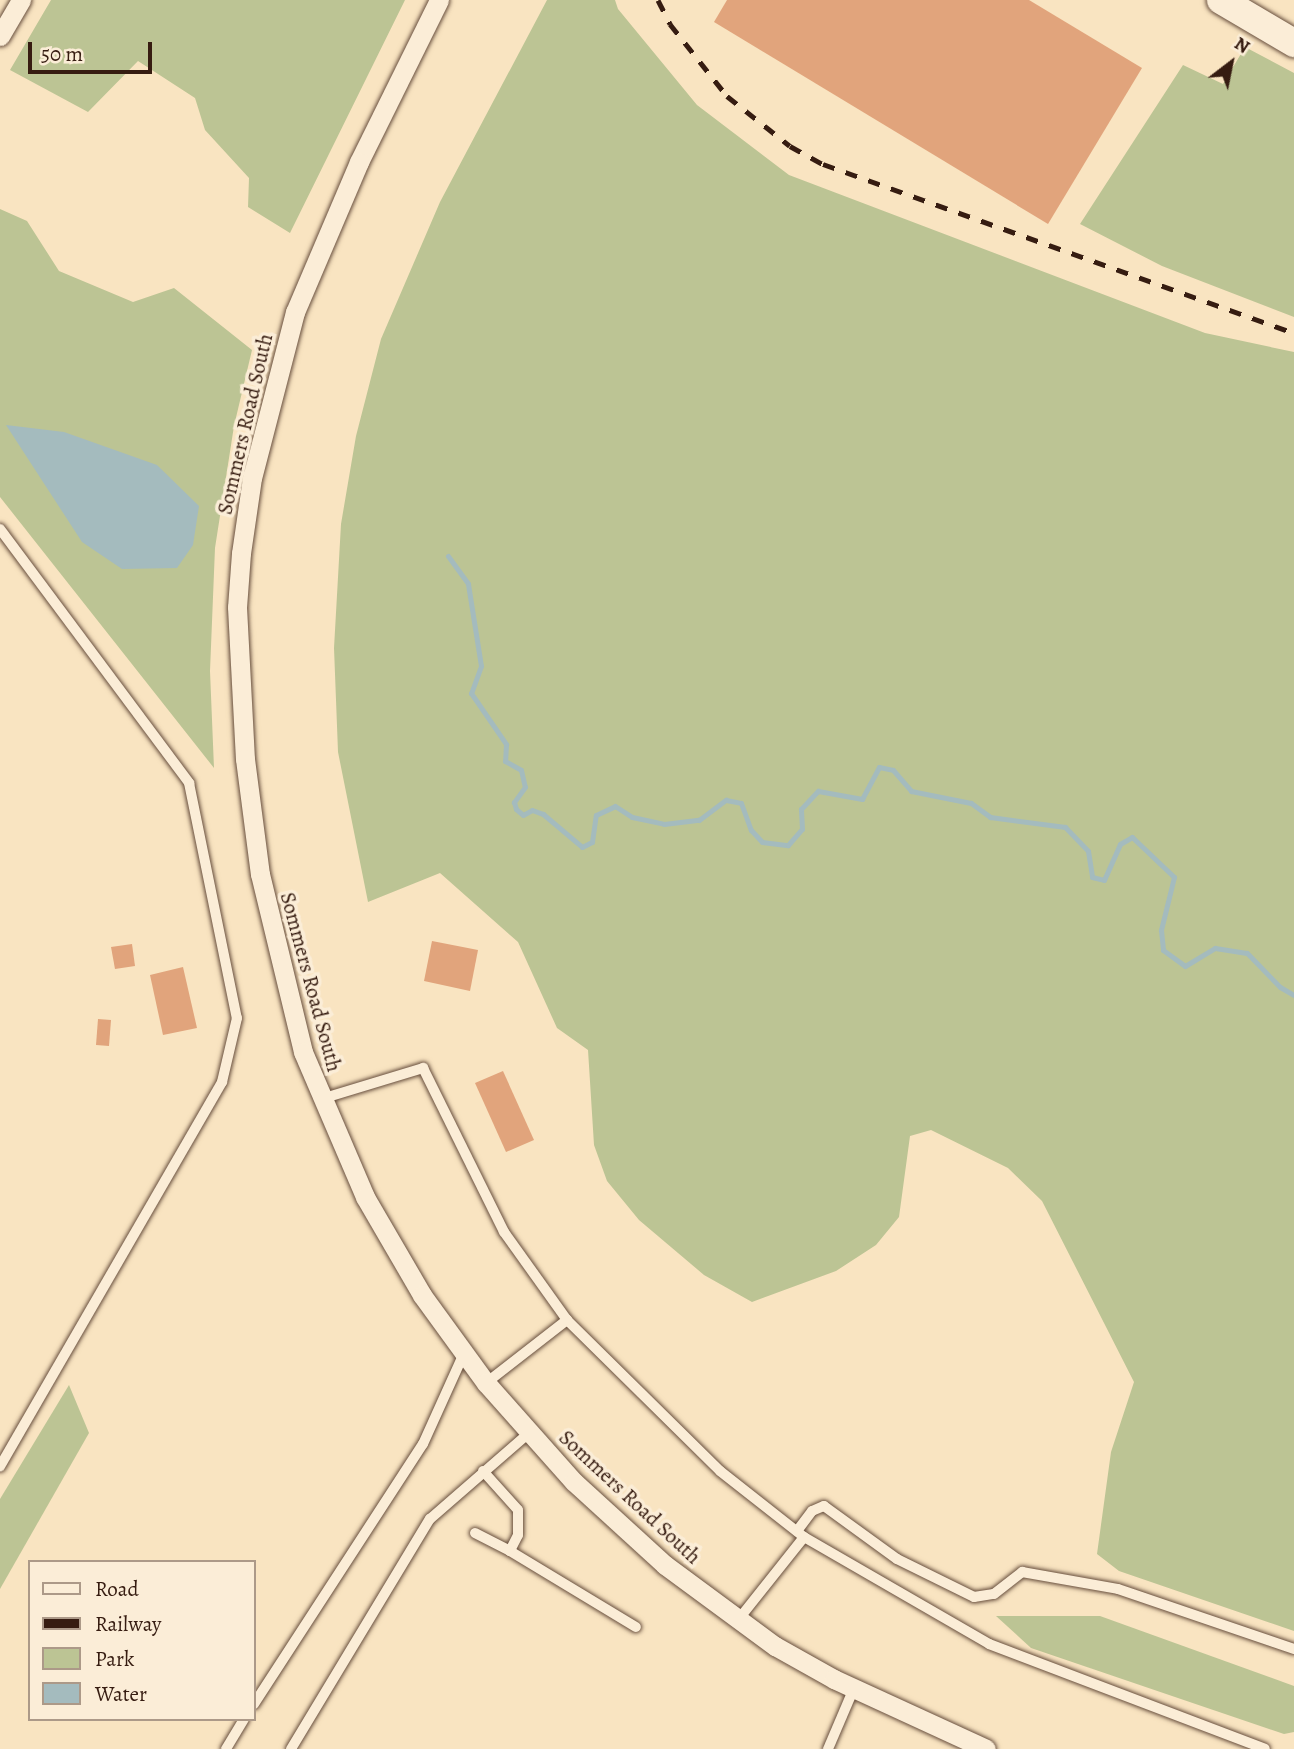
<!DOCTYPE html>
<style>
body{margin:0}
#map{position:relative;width:1294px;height:1749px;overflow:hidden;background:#f9e4c1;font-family:Alegreya,serif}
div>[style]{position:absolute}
.green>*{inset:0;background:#bcc494}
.water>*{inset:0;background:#a4bbbe}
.stream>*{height:5px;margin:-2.5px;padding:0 2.5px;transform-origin:2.5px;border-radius:2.5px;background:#a4bbbe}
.building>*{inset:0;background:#e1a47c}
.roads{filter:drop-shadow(0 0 2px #674e3d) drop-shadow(0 0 2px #674e3d)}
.lane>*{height:10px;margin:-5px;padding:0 5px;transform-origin:5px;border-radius:5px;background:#fbedd7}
.street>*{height:19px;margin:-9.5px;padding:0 9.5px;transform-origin:9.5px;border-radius:9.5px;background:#fbedd7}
.secondary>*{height:28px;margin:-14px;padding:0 14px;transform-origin:14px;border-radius:14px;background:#fbedd7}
.rail>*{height:5px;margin-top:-2.5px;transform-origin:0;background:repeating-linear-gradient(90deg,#361c11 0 12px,transparent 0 24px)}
span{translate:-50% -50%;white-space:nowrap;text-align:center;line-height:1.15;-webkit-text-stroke:7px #fbedd7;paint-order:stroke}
.street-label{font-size:21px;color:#361c11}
.legend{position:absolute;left:28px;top:1560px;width:228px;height:161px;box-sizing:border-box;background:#fbedd7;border:2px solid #ac9988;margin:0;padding:9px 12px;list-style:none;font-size:21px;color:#361c11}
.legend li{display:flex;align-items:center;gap:14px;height:35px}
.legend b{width:35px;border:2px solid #ac9988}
.north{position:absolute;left:1196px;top:28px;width:70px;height:70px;-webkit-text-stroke:5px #fbedd7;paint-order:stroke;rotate:32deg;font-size:19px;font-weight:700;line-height:28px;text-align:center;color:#361c11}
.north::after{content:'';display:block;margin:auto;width:24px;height:32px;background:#361c11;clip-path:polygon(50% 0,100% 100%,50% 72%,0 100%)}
.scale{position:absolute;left:28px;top:42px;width:124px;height:32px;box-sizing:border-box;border:4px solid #361c11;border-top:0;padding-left:9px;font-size:21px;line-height:24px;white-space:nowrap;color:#361c11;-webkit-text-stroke:5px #fbedd7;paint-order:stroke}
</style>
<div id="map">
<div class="green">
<i style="clip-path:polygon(51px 0,405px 0,290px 233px,248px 207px,249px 178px,205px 130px,195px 98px,138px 61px,88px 112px,10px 70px)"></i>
<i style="clip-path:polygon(547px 0,615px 0,618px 9px,697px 105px,789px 175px,1205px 333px,1294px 352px,1294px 1631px,1119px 1571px,1097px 1554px,1111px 1452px,1134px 1382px,1042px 1201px,1008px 1168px,931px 1130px,910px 1136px,899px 1217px,876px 1245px,836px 1271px,752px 1302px,704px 1275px,639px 1220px,607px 1181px,594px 1145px,588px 1050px,557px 1028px,518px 942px,440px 873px,368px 902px,338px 752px,334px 648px,341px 524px,356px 436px,381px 339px,440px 202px)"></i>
<i style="clip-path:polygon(1245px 47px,1294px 73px,1294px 317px,1162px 266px,1080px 224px,1183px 65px,1223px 84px)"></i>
<i style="clip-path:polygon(0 209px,27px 221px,59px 271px,133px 302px,174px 288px,252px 350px,234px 426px,215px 548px,210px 671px,214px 768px,0 497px)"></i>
<i style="clip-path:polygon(69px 1385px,89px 1433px,0 1589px,0 1499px)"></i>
<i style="clip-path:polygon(996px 1616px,1100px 1616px,1294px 1686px,1294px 1732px,1284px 1734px,1031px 1648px)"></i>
</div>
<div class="water">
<i style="clip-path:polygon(6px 425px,64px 432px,157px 465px,199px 506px,193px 545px,177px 568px,122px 569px,82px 542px)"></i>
</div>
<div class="stream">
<i style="left:448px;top:556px;width:34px;rotate:54deg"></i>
<i style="left:468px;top:584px;width:83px;rotate:81deg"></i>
<i style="left:481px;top:666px;width:29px;rotate:110deg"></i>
<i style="left:471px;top:693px;width:62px;rotate:55.5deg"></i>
<i style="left:506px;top:744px;width:17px;rotate:93deg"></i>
<i style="left:505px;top:761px;width:18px;rotate:29deg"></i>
<i style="left:521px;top:770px;width:17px;rotate:77deg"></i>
<i style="left:525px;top:787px;width:19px;rotate:126deg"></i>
<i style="left:514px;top:802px;width:7px;rotate:74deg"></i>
<i style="left:516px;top:809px;width:9px;rotate:41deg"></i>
<i style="left:523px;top:815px;width:10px;rotate:-29deg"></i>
<i style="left:532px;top:810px;width:12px;rotate:20deg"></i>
<i style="left:543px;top:814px;width:51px;rotate:40.2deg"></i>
<i style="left:582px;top:847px;width:11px;rotate:-27deg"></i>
<i style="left:592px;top:842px;width:27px;rotate:-82deg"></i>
<i style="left:596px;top:815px;width:21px;rotate:-25deg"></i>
<i style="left:615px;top:806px;width:20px;rotate:33deg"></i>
<i style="left:632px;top:817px;width:33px;rotate:12deg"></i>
<i style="left:664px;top:824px;width:35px;rotate:-7deg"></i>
<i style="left:699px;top:820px;width:34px;rotate:-37deg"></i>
<i style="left:726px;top:800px;width:15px;rotate:11deg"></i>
<i style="left:741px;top:803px;width:29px;rotate:70deg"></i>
<i style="left:751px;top:830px;width:16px;rotate:47deg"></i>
<i style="left:762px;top:842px;width:26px;rotate:7deg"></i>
<i style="left:788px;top:845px;width:21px;rotate:-49deg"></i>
<i style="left:802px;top:829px;width:20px;rotate:-93deg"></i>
<i style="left:801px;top:809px;width:25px;rotate:-47deg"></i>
<i style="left:818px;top:791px;width:45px;rotate:10.3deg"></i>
<i style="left:862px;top:799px;width:36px;rotate:-62deg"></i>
<i style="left:879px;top:767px;width:14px;rotate:12deg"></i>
<i style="left:893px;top:770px;width:28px;rotate:49deg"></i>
<i style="left:911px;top:791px;width:61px;rotate:11.3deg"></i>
<i style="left:971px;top:803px;width:24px;rotate:36deg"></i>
<i style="left:990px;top:817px;width:76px;rotate:7.6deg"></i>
<i style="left:1065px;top:827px;width:33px;rotate:46deg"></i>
<i style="left:1088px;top:851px;width:26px;rotate:81deg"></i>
<i style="left:1092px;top:877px;width:12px;rotate:14deg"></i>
<i style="left:1104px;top:880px;width:39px;rotate:-66deg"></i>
<i style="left:1120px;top:844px;width:14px;rotate:-30deg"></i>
<i style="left:1132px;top:837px;width:58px;rotate:43.6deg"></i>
<i style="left:1174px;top:877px;width:55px;rotate:103.8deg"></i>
<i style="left:1161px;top:930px;width:20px;rotate:84deg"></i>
<i style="left:1163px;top:950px;width:27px;rotate:36deg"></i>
<i style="left:1185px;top:966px;width:35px;rotate:-31deg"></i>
<i style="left:1215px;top:948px;width:32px;rotate:9deg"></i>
<i style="left:1247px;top:953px;width:47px;rotate:45.9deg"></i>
<i style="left:1280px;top:987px;width:16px;rotate:30deg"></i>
</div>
<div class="building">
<i style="clip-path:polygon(727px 0,1029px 0,1142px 68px,1048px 224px,714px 22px)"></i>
<i style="clip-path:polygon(432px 941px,478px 950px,470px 991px,424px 981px)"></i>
<i style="clip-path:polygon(132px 944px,135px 966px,115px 969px,111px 947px)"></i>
<i style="clip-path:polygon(183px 967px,197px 1028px,163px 1035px,150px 975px)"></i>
<i style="clip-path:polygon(98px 1019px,111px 1020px,109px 1046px,96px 1045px)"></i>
<i style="clip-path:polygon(503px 1071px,534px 1140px,506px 1152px,475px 1083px)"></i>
</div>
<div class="roads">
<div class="lane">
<i style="left:0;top:529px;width:317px;rotate:53.3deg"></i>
<i style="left:189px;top:783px;width:240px;rotate:78.5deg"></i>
<i style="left:237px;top:1018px;width:66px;rotate:103.2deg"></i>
<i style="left:222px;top:1082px;width:444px;rotate:120deg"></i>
<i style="left:321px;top:1099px;width:107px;rotate:-16.9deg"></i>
<i style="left:423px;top:1068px;width:183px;rotate:63.7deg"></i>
<i style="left:504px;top:1232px;width:108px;rotate:54.4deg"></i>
<i style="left:567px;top:1320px;width:215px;rotate:44.6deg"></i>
<i style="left:720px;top:1471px;width:107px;rotate:38.2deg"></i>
<i style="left:486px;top:1383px;width:103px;rotate:-37.9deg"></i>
<i style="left:483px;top:1471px;width:52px;rotate:48.1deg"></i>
<i style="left:518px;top:1510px;width:25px;rotate:90deg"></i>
<i style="left:518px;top:1535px;width:18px;rotate:117deg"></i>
<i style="left:510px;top:1551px;width:147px;rotate:31.1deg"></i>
<i style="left:797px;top:1531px;width:25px;rotate:-53deg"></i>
<i style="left:812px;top:1511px;width:13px;rotate:-23deg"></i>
<i style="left:824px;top:1506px;width:90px;rotate:36deg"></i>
<i style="left:897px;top:1559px;width:86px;rotate:26.3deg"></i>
<i style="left:974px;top:1597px;width:20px;rotate:-9deg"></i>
<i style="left:994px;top:1594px;width:36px;rotate:-38deg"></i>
<i style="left:1022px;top:1572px;width:97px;rotate:10deg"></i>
<i style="left:1118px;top:1589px;width:186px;rotate:18.8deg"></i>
<i style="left:475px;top:1533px;width:39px;rotate:27deg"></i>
<i style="left:738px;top:1620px;width:106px;rotate:-51.5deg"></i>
<i style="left:804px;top:1537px;width:214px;rotate:30deg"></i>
<i style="left:989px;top:1644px;width:295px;rotate:20.8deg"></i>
<i style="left:254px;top:1704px;width:310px;rotate:-57deg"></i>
<i style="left:423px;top:1444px;width:100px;rotate:-65.7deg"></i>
<i style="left:226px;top:1749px;width:35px;rotate:-59deg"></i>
<i style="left:291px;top:1749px;width:269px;rotate:-58.9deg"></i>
<i style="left:430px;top:1519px;width:131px;rotate:-41deg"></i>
<i style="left:828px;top:1749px;width:66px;rotate:-66.9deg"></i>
</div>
<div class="street">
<i style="left:439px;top:0;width:181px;rotate:116.3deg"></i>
<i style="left:359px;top:162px;width:163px;rotate:113.1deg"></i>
<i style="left:295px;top:312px;width:171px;rotate:104.5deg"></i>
<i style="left:252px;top:478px;width:76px;rotate:98.3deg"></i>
<i style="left:241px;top:553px;width:54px;rotate:94.2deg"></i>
<i style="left:237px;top:607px;width:152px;rotate:87deg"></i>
<i style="left:245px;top:759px;width:116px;rotate:82.6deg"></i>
<i style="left:260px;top:874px;width:183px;rotate:76.4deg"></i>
<i style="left:303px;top:1052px;width:158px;rotate:66.8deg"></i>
<i style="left:365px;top:1197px;width:113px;rotate:59.8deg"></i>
<i style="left:422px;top:1295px;width:109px;rotate:54deg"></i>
<i style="left:486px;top:1383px;width:132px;rotate:48.4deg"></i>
<i style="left:574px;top:1482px;width:123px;rotate:42.4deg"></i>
<i style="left:665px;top:1565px;width:137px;rotate:36.4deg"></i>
<i style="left:775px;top:1646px;width:68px;rotate:29.2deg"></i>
<i style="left:834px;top:1679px;width:167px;rotate:24.7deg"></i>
<i style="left:0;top:36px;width:42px;rotate:-59.7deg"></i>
</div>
<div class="secondary">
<i style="left:1221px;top:0;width:85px;rotate:30.5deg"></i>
</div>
</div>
<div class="rail">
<i style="left:658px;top:0;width:27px;rotate:63deg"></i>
<i style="left:670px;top:24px;width:92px;rotate:51.6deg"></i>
<i style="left:727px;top:96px;width:80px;rotate:38.4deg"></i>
<i style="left:790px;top:146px;width:38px;rotate:29deg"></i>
<i style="left:823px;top:164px;width:500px;rotate:19.74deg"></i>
</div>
<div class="street-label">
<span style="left:245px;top:424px;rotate:-77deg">Sommers Road South</span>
<span style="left:311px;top:982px;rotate:75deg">Sommers Road South</span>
<span style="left:630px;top:1497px;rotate:43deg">Sommers Road South</span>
</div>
<ul class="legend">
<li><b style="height:9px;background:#fbedd7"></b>Road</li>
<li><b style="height:9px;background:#361c11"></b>Railway</li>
<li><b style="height:19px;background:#bcc494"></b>Park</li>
<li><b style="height:19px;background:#a4bbbe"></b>Water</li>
</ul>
<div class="north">N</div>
<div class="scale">50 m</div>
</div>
